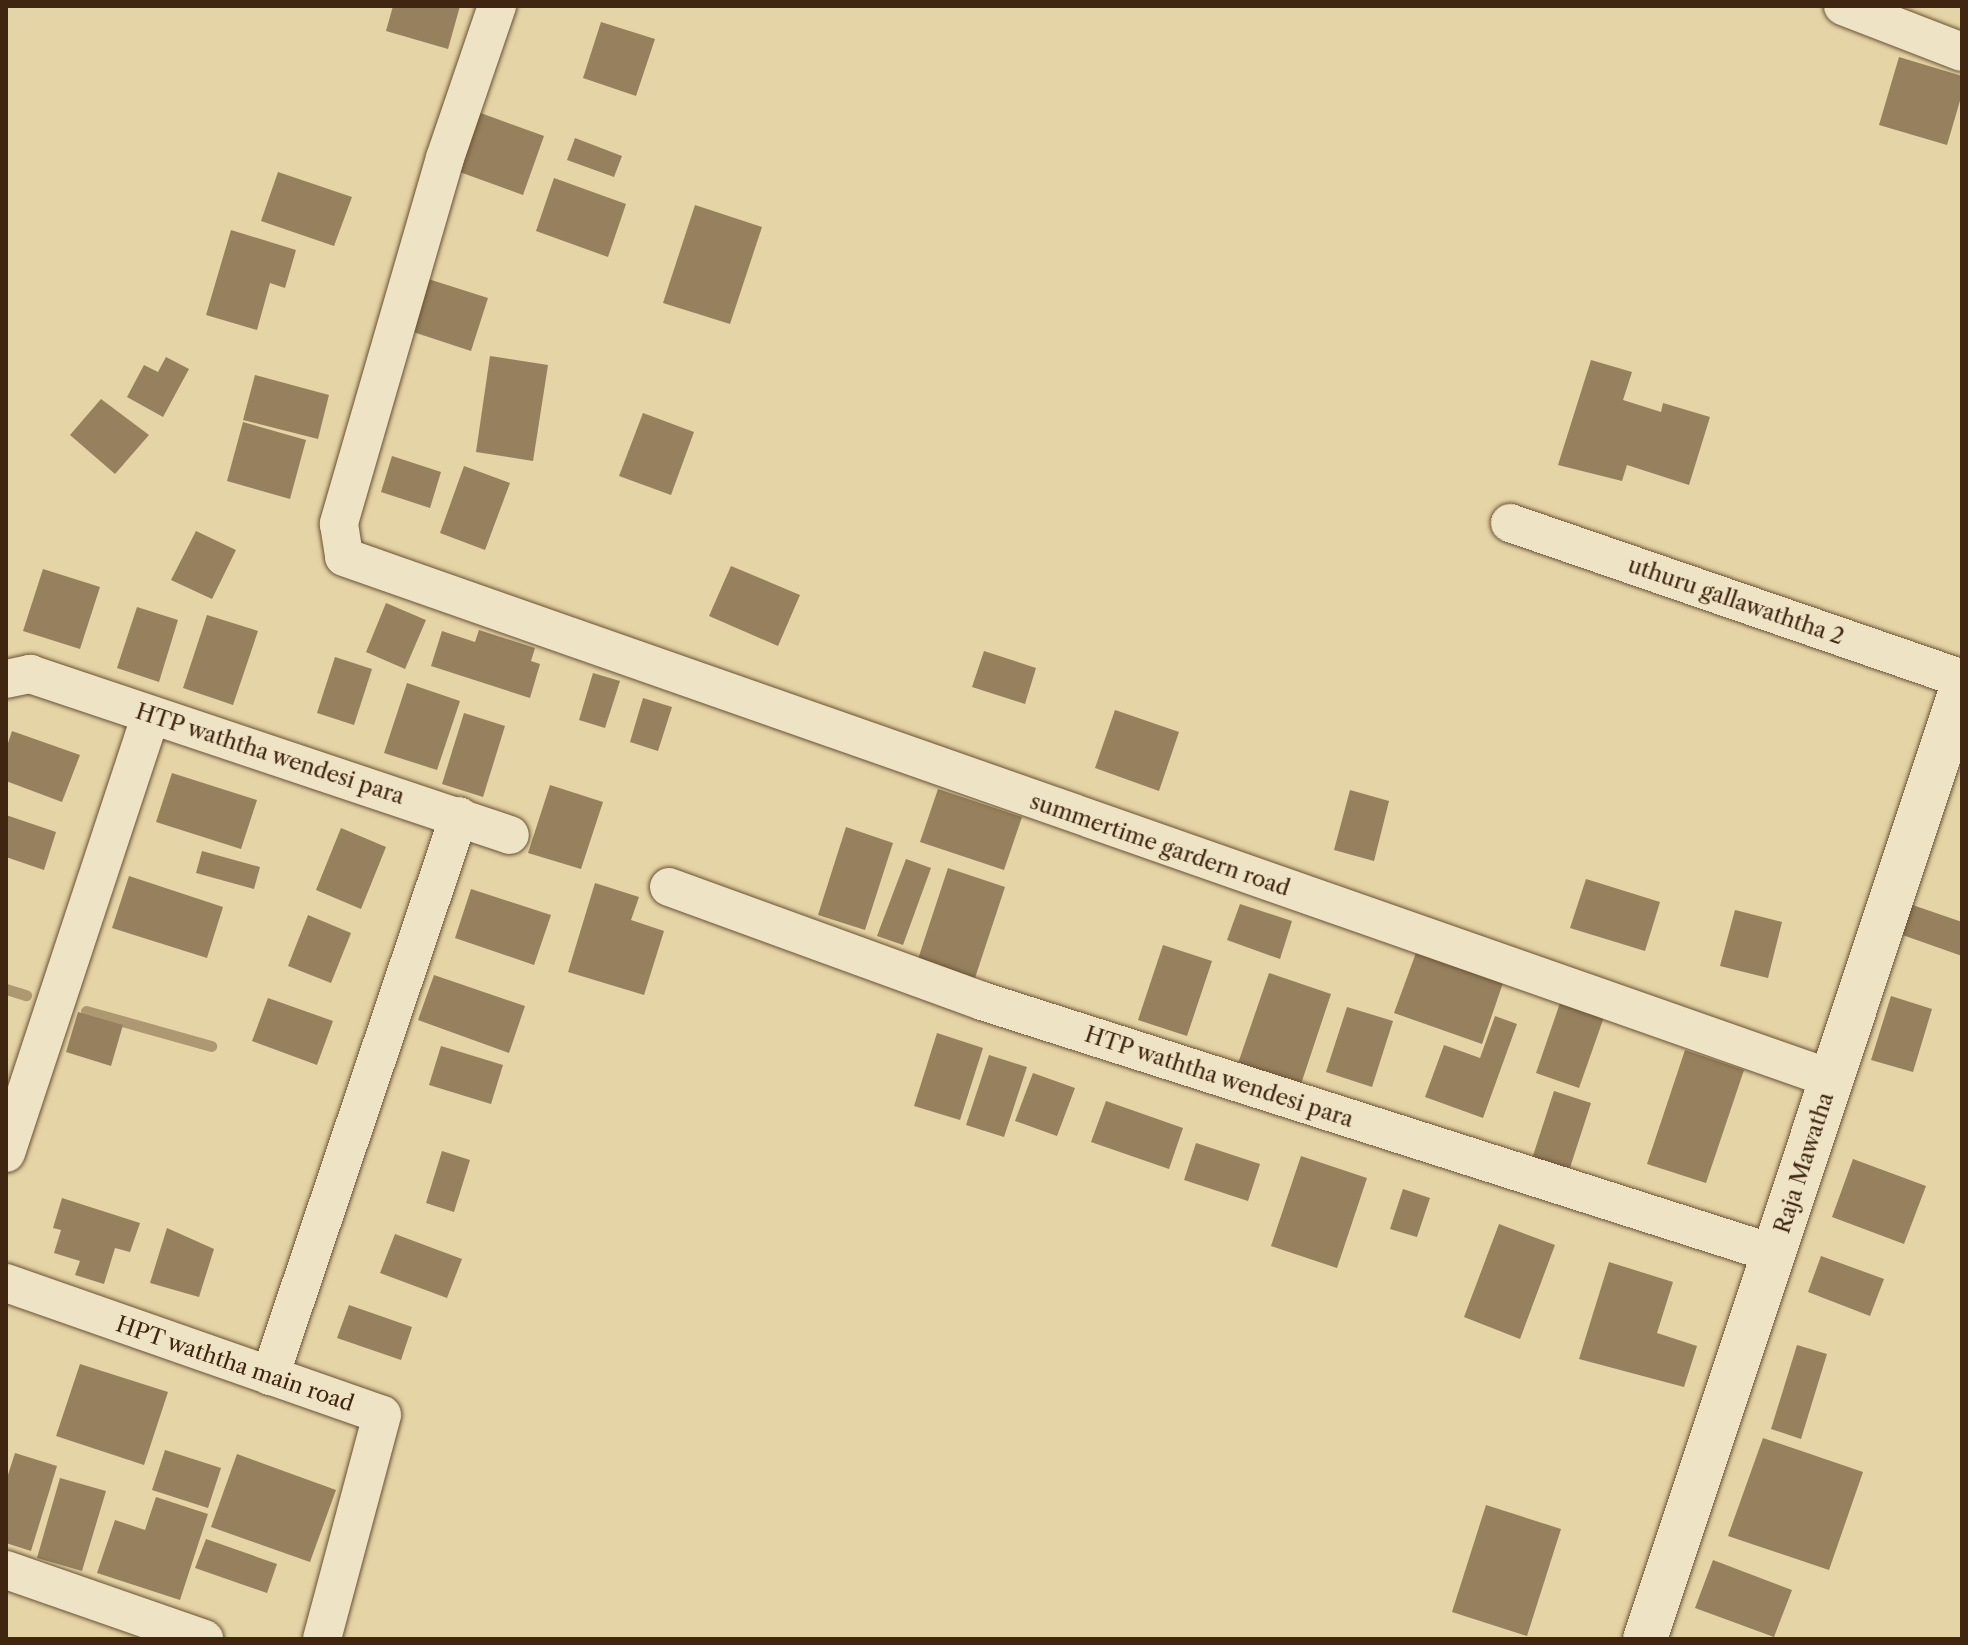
<!DOCTYPE html>
<style>
body{margin:0}
#map{position:relative;width:1968px;height:1645px;overflow:hidden;background:#e5d4a5;font-family:"Libre Caslon Text",serif}
div>[style]{position:absolute}
.stream>*{height:11px;margin:-5.5px;padding:0 5.5px;transform-origin:5.5px;border-radius:5.5px;background:#ad9872}
.building>*{inset:0;background:#96805d}
.roads{filter:drop-shadow(0 0 2px #695135) drop-shadow(0 0 2px #695135)}
.minor>*{height:38px;margin:-19px;padding:0 19px;transform-origin:19px;border-radius:19px;background:#eee3c4}
.tertiary>*{height:44px;margin:-22px;padding:0 22px;transform-origin:22px;border-radius:22px;background:#eee3c4}
span{translate:-50% -50%;white-space:nowrap;text-align:center;line-height:1.15;-webkit-text-stroke:6px #eee3c4;paint-order:stroke}
.street-label{font-size:22px;color:#402510}
.frame{position:absolute;inset:0;border:8px solid #402510;pointer-events:none}
</style>
<div id="map">
<div class="stream">
<i style="left:6px;top:989px;width:21px;rotate:17deg"></i>
<i style="left:86px;top:1011px;width:130px;rotate:15.6deg"></i>
</div>
<div class="building">
<i style="clip-path:polygon(393px 6px,460px 6px,448px 49px,386px 31px)"></i>
<i style="clip-path:polygon(601px 22px,655px 39px,636px 96px,583px 78px)"></i>
<i style="clip-path:polygon(1899px 57px,1962px 76px,1962px 94px,1947px 145px,1879px 125px)"></i>
<i style="clip-path:polygon(478px 112px,544px 136px,523px 195px,457px 171px)"></i>
<i style="clip-path:polygon(575px 138px,622px 156px,614px 177px,567px 160px)"></i>
<i style="clip-path:polygon(278px 172px,352px 197px,334px 246px,261px 221px)"></i>
<i style="clip-path:polygon(554px 178px,626px 204px,608px 257px,536px 231px)"></i>
<i style="clip-path:polygon(695px 205px,762px 227px,730px 324px,663px 303px)"></i>
<i style="clip-path:polygon(231px 230px,296px 250px,285px 288px,270px 283px,257px 330px,206px 315px)"></i>
<i style="clip-path:polygon(422px 277px,488px 298px,471px 351px,404px 329px)"></i>
<i style="clip-path:polygon(490px 356px,548px 365px,533px 461px,476px 452px)"></i>
<i style="clip-path:polygon(166px 357px,189px 369px,163px 417px,127px 397px,144px 365px,158px 372px)"></i>
<i style="clip-path:polygon(1591px 360px,1632px 372px,1623px 400px,1661px 412px,1663px 403px,1710px 417px,1689px 485px,1627px 465px,1622px 481px,1558px 465px)"></i>
<i style="clip-path:polygon(255px 375px,329px 395px,318px 439px,243px 420px)"></i>
<i style="clip-path:polygon(101px 399px,149px 435px,115px 474px,70px 435px)"></i>
<i style="clip-path:polygon(643px 413px,694px 432px,671px 495px,619px 476px)"></i>
<i style="clip-path:polygon(243px 422px,306px 440px,290px 499px,227px 481px)"></i>
<i style="clip-path:polygon(392px 456px,441px 472px,430px 508px,381px 492px)"></i>
<i style="clip-path:polygon(464px 466px,510px 483px,485px 550px,440px 533px)"></i>
<i style="clip-path:polygon(196px 531px,236px 550px,212px 599px,171px 580px)"></i>
<i style="clip-path:polygon(731px 566px,800px 595px,778px 646px,709px 616px)"></i>
<i style="clip-path:polygon(43px 569px,100px 587px,80px 649px,23px 631px)"></i>
<i style="clip-path:polygon(386px 603px,426px 620px,405px 669px,366px 652px)"></i>
<i style="clip-path:polygon(137px 607px,178px 620px,159px 682px,117px 668px)"></i>
<i style="clip-path:polygon(207px 615px,258px 631px,233px 705px,183px 688px)"></i>
<i style="clip-path:polygon(479px 630px,535px 648px,531px 661px,540px 664px,530px 698px,431px 666px,442px 631px,475px 642px)"></i>
<i style="clip-path:polygon(984px 651px,1036px 668px,1025px 704px,972px 687px)"></i>
<i style="clip-path:polygon(335px 657px,372px 669px,354px 725px,317px 713px)"></i>
<i style="clip-path:polygon(593px 673px,620px 681px,605px 728px,579px 720px)"></i>
<i style="clip-path:polygon(407px 683px,460px 701px,437px 770px,384px 753px)"></i>
<i style="clip-path:polygon(643px 698px,672px 707px,658px 751px,630px 742px)"></i>
<i style="clip-path:polygon(1115px 710px,1179px 732px,1159px 791px,1095px 768px)"></i>
<i style="clip-path:polygon(464px 713px,505px 726px,483px 797px,442px 784px)"></i>
<i style="clip-path:polygon(12px 731px,80px 755px,62px 802px,6px 781px,6px 749px)"></i>
<i style="clip-path:polygon(172px 773px,257px 800px,241px 849px,156px 822px)"></i>
<i style="clip-path:polygon(550px 785px,603px 802px,581px 869px,528px 853px)"></i>
<i style="clip-path:polygon(938px 789px,1022px 817px,1004px 870px,920px 842px)"></i>
<i style="clip-path:polygon(1350px 790px,1389px 801px,1374px 861px,1334px 850px)"></i>
<i style="clip-path:polygon(6px 815px,56px 832px,44px 870px,6px 857px)"></i>
<i style="clip-path:polygon(846px 827px,893px 843px,865px 930px,818px 915px)"></i>
<i style="clip-path:polygon(341px 828px,386px 847px,361px 909px,316px 890px)"></i>
<i style="clip-path:polygon(202px 851px,260px 867px,254px 889px,196px 873px)"></i>
<i style="clip-path:polygon(906px 859px,931px 868px,903px 945px,877px 936px)"></i>
<i style="clip-path:polygon(948px 868px,1005px 887px,975px 978px,918px 959px)"></i>
<i style="clip-path:polygon(129px 876px,223px 907px,207px 958px,112px 928px)"></i>
<i style="clip-path:polygon(1586px 879px,1660px 902px,1645px 951px,1570px 928px)"></i>
<i style="clip-path:polygon(595px 883px,639px 897px,631px 920px,664px 931px,644px 995px,568px 972px)"></i>
<i style="clip-path:polygon(471px 889px,551px 915px,534px 965px,455px 938px)"></i>
<i style="clip-path:polygon(1904px 902px,1962px 922px,1962px 956px,1894px 932px)"></i>
<i style="clip-path:polygon(1240px 904px,1292px 921px,1280px 959px,1227px 940px)"></i>
<i style="clip-path:polygon(1735px 910px,1782px 922px,1768px 978px,1720px 966px)"></i>
<i style="clip-path:polygon(308px 915px,351px 933px,331px 983px,288px 966px)"></i>
<i style="clip-path:polygon(1163px 945px,1212px 961px,1187px 1036px,1138px 1020px)"></i>
<i style="clip-path:polygon(1417px 950px,1504px 980px,1482px 1044px,1394px 1013px)"></i>
<i style="clip-path:polygon(1269px 973px,1331px 994px,1296px 1099px,1233px 1078px)"></i>
<i style="clip-path:polygon(434px 975px,525px 1006px,509px 1053px,418px 1020px)"></i>
<i style="clip-path:polygon(1891px 996px,1932px 1009px,1913px 1072px,1871px 1060px)"></i>
<i style="clip-path:polygon(268px 998px,333px 1021px,317px 1065px,252px 1041px)"></i>
<i style="clip-path:polygon(1560px 1003px,1604px 1017px,1579px 1088px,1536px 1073px)"></i>
<i style="clip-path:polygon(1347px 1007px,1393px 1021px,1372px 1087px,1326px 1072px)"></i>
<i style="clip-path:polygon(78px 1012px,123px 1025px,111px 1066px,66px 1052px)"></i>
<i style="clip-path:polygon(1495px 1016px,1517px 1024px,1483px 1118px,1425px 1097px,1444px 1045px,1480px 1058px)"></i>
<i style="clip-path:polygon(937px 1033px,983px 1048px,960px 1120px,914px 1106px)"></i>
<i style="clip-path:polygon(441px 1046px,503px 1065px,491px 1104px,429px 1085px)"></i>
<i style="clip-path:polygon(1685px 1050px,1744px 1070px,1706px 1183px,1647px 1164px)"></i>
<i style="clip-path:polygon(989px 1055px,1027px 1067px,1004px 1137px,966px 1125px)"></i>
<i style="clip-path:polygon(1033px 1073px,1075px 1088px,1057px 1136px,1015px 1121px)"></i>
<i style="clip-path:polygon(1554px 1091px,1591px 1103px,1566px 1180px,1529px 1168px)"></i>
<i style="clip-path:polygon(1106px 1101px,1183px 1128px,1169px 1169px,1091px 1142px)"></i>
<i style="clip-path:polygon(1196px 1143px,1260px 1164px,1248px 1201px,1184px 1180px)"></i>
<i style="clip-path:polygon(442px 1151px,470px 1160px,454px 1212px,426px 1203px)"></i>
<i style="clip-path:polygon(1301px 1156px,1367px 1178px,1337px 1268px,1271px 1246px)"></i>
<i style="clip-path:polygon(1853px 1159px,1926px 1186px,1904px 1244px,1832px 1217px)"></i>
<i style="clip-path:polygon(1403px 1189px,1430px 1198px,1417px 1237px,1390px 1229px)"></i>
<i style="clip-path:polygon(62px 1198px,140px 1223px,130px 1252px,115px 1248px,104px 1284px,75px 1275px,80px 1261px,54px 1253px,61px 1230px,53px 1228px)"></i>
<i style="clip-path:polygon(1499px 1224px,1555px 1245px,1520px 1339px,1464px 1317px)"></i>
<i style="clip-path:polygon(167px 1228px,214px 1249px,199px 1297px,150px 1283px)"></i>
<i style="clip-path:polygon(395px 1234px,462px 1259px,447px 1298px,380px 1273px)"></i>
<i style="clip-path:polygon(1821px 1256px,1884px 1279px,1870px 1316px,1808px 1292px)"></i>
<i style="clip-path:polygon(1609px 1262px,1673px 1282px,1657px 1333px,1697px 1346px,1684px 1387px,1579px 1359px)"></i>
<i style="clip-path:polygon(349px 1305px,412px 1327px,401px 1360px,337px 1338px)"></i>
<i style="clip-path:polygon(1797px 1345px,1827px 1354px,1801px 1439px,1771px 1429px)"></i>
<i style="clip-path:polygon(80px 1364px,168px 1392px,144px 1465px,56px 1436px)"></i>
<i style="clip-path:polygon(1763px 1438px,1863px 1472px,1829px 1570px,1728px 1536px)"></i>
<i style="clip-path:polygon(165px 1450px,221px 1468px,208px 1508px,152px 1490px)"></i>
<i style="clip-path:polygon(15px 1453px,57px 1466px,31px 1551px,6px 1543px,6px 1481px)"></i>
<i style="clip-path:polygon(237px 1454px,336px 1490px,310px 1562px,211px 1527px)"></i>
<i style="clip-path:polygon(60px 1478px,106px 1491px,82px 1571px,37px 1558px)"></i>
<i style="clip-path:polygon(156px 1497px,208px 1514px,180px 1600px,97px 1573px,115px 1520px,145px 1530px)"></i>
<i style="clip-path:polygon(1486px 1505px,1561px 1529px,1527px 1636px,1452px 1612px)"></i>
<i style="clip-path:polygon(206px 1539px,277px 1564px,267px 1593px,195px 1568px)"></i>
<i style="clip-path:polygon(1713px 1560px,1792px 1590px,1774px 1637px,1695px 1608px)"></i>
</div>
<div class="roads">
<div class="minor">
<i style="left:497px;top:6px;width:161px;rotate:108.9deg"></i>
<i style="left:445px;top:158px;width:381px;rotate:106.2deg"></i>
<i style="left:339px;top:524px;width:33px;rotate:81deg"></i>
<i style="left:344px;top:557px;width:1577px;rotate:19.33deg"></i>
<i style="left:1843px;top:6px;width:128px;rotate:21.1deg"></i>
<i style="left:1510px;top:523px;width:478px;rotate:19deg"></i>
<i style="left:6px;top:679px;width:25px;rotate:-12deg"></i>
<i style="left:30px;top:674px;width:506px;rotate:18.54deg"></i>
<i style="left:669px;top:887px;width:333px;rotate:20deg"></i>
<i style="left:982px;top:1001px;width:832px;rotate:17.69deg"></i>
<i style="left:6px;top:1153px;width:461px;rotate:-71.7deg"></i>
<i style="left:6px;top:1283px;width:398px;rotate:19.3deg"></i>
<i style="left:382px;top:1415px;width:232px;rotate:105deg"></i>
<i style="left:270px;top:1376px;width:591px;rotate:-71.35deg"></i>
<i style="left:6px;top:1570px;width:210px;rotate:19.2deg"></i>
</div>
<div class="tertiary">
<i style="left:1645px;top:1639px;width:1003px;rotate:-71.58deg"></i>
</div>
</div>
<div class="street-label">
<span style="left:1736px;top:601px;rotate:19deg">uthuru gallawaththa 2</span>
<span style="left:270px;top:754px;rotate:18deg">HTP waththa wendesi para</span>
<span style="left:1160px;top:845px;rotate:19deg">summertime gardern road</span>
<span style="left:1219px;top:1077px;rotate:18deg">HTP waththa wendesi para</span>
<span style="left:1804px;top:1163px;rotate:-72deg">Raja Mawatha</span>
<span style="left:235px;top:1364px;rotate:19deg">HPT waththa main road</span>
</div>
<div class="frame"></div>
</div>
